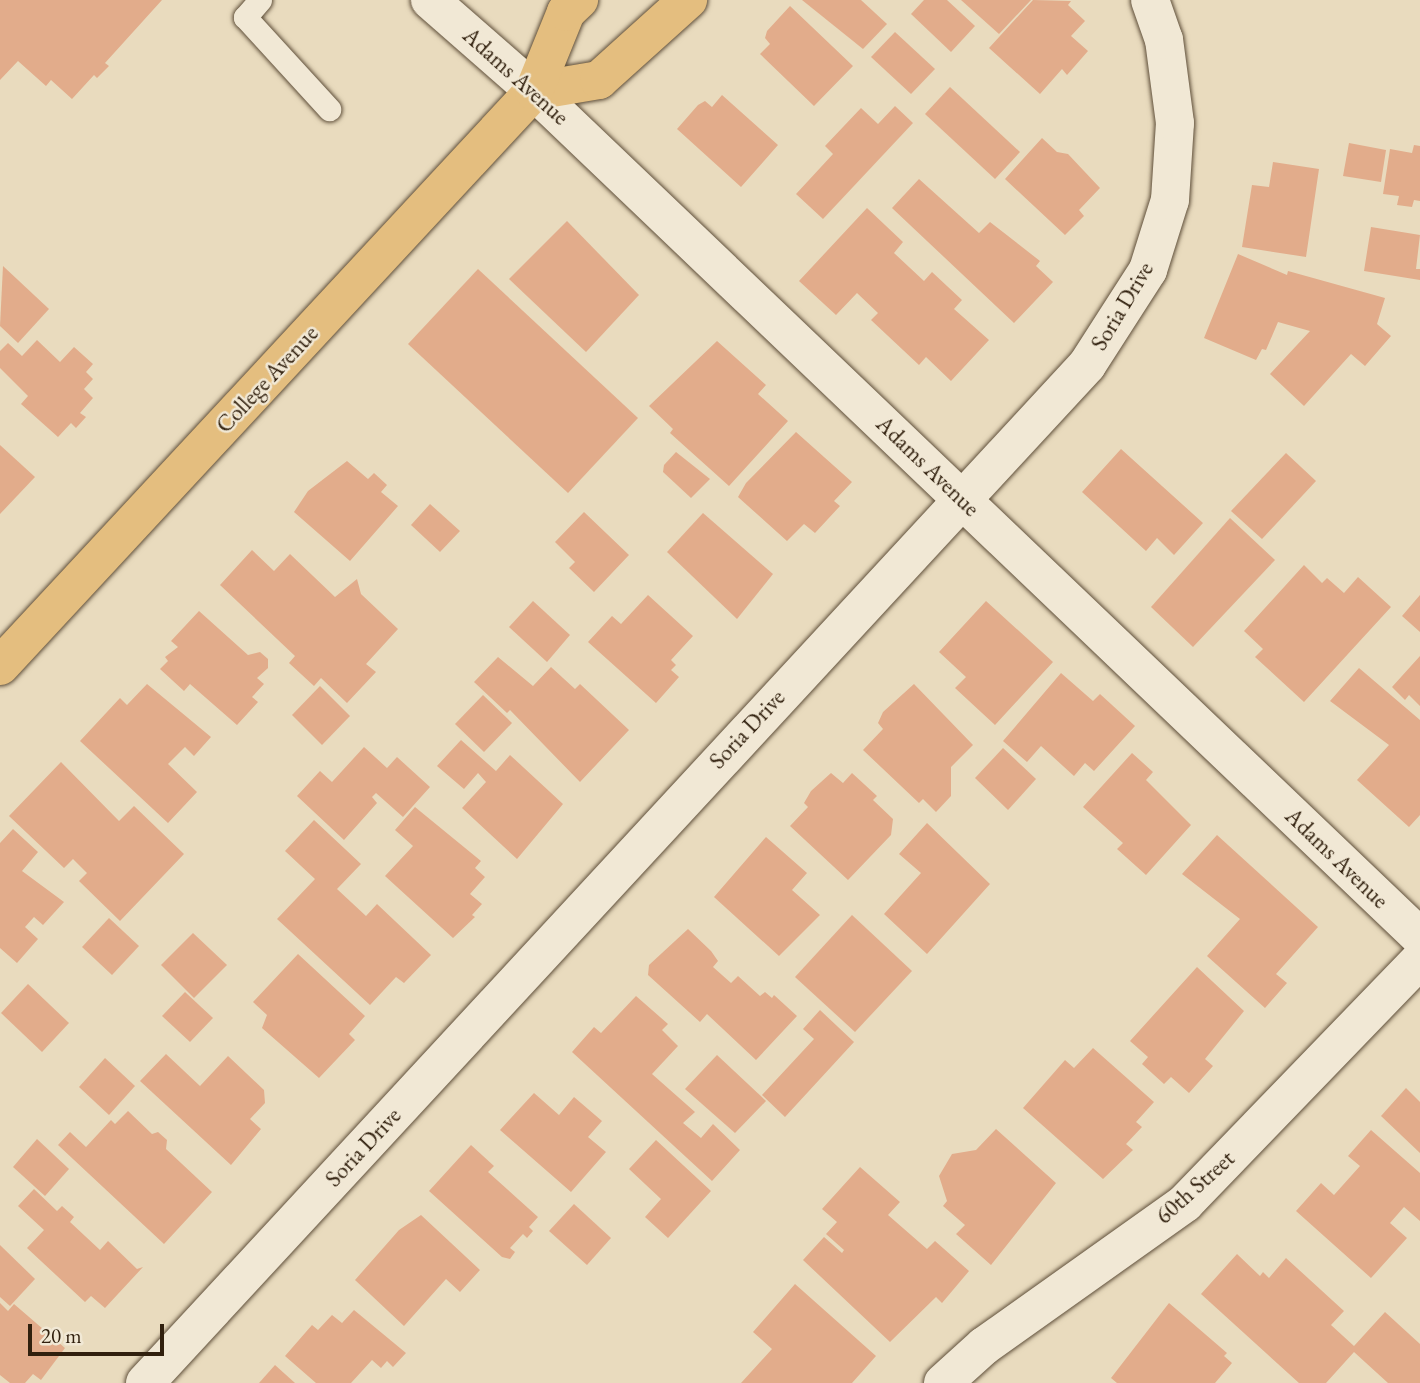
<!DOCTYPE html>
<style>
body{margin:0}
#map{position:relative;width:1420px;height:1383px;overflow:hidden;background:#e9dbbe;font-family:"EB Garamond",serif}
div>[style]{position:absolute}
.building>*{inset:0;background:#e2ac8b}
.roads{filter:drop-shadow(0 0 2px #5f4f3a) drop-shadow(0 0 2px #5f4f3a)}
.lane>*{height:23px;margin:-11.5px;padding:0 11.5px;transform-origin:11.5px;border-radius:11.5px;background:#f1e8d5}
.street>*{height:38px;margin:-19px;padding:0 19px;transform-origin:19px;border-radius:19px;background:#f1e8d5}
.primary>*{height:38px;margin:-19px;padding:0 19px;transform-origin:19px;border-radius:19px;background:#e4be7f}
span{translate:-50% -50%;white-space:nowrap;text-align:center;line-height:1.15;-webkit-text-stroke:5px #f1e8d5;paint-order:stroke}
.street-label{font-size:23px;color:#31200e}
.scale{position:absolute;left:28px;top:1324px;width:136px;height:32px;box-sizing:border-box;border:4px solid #31200e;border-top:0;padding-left:9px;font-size:21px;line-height:24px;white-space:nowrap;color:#31200e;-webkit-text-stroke:5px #f1e8d5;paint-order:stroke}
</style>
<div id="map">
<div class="building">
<i style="clip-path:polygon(0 0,162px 0,105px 63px,109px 66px,97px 78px,94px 75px,72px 99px,51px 80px,46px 86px,18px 61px,0 80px)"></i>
<i style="clip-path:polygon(802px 0,861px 0,887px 24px,863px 49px)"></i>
<i style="clip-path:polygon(924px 0,947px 0,975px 26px,951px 52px,911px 14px)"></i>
<i style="clip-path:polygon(961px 0,1031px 0,999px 34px)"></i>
<i style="clip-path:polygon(1033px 0,1071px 1px,1068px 5px,1085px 21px,1071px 36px,1088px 51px,1067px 75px,1062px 69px,1040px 94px,989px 48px)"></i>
<i style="clip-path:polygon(790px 6px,853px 66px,814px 106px,760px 54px,770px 44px,765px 38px,767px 31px)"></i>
<i style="clip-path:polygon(895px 32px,935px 69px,911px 94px,871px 57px)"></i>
<i style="clip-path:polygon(950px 87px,1020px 152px,995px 179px,925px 114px)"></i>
<i style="clip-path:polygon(722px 95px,778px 145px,741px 187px,677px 129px,698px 105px,705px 101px,712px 107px)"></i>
<i style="clip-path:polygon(895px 106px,913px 123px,823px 219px,796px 194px,833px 154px,825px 146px,861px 108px,878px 124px)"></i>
<i style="clip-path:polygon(1042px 138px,1057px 152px,1068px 154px,1100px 188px,1079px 210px,1084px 216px,1065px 235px,1005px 179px)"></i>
<i style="clip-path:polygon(1349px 143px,1386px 150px,1381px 182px,1343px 176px)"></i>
<i style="clip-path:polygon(1414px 145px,1420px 146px,1420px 201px,1414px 200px,1412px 207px,1397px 205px,1399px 196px,1383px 194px,1390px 149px,1412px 153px)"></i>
<i style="clip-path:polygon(1273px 162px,1319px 169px,1306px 257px,1242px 247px,1252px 185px,1269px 187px)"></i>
<i style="clip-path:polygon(919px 179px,979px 233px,990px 222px,1040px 261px,1036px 266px,1053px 282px,1014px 323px,892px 208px)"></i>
<i style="clip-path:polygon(867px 208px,903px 242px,894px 253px,924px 281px,932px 272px,962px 300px,954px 309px,989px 340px,951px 381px,926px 357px,919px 365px,871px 320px,878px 313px,857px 293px,836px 315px,799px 281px)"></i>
<i style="clip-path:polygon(567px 221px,639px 295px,586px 352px,509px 279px)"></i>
<i style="clip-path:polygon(1371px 227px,1420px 235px,1416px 269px,1420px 269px,1420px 280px,1364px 271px)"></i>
<i style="clip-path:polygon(1238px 254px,1287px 275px,1288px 271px,1385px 298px,1377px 324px,1391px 336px,1365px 366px,1351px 354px,1304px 406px,1270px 374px,1310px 331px,1278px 322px,1266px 350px,1262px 349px,1256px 360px,1204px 338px)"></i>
<i style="clip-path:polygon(3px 266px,49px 309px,18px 343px,0 326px)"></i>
<i style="clip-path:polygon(478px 269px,638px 418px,568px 493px,408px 344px)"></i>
<i style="clip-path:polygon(37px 340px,60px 362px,74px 347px,93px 364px,86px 372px,93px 379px,84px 389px,93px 398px,80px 413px,86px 417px,76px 428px,71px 423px,58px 437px,21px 404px,28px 396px,0 368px,0 351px,8px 343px,22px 356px)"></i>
<i style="clip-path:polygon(717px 341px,766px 385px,758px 394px,788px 421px,729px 486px,670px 433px,673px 429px,649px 406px)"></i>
<i style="clip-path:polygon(796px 432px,852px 482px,834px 501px,840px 506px,815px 533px,804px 524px,787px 541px,738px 497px,746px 483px)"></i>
<i style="clip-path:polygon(0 445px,35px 477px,0 514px)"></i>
<i style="clip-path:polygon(1121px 449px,1203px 523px,1174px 555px,1157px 538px,1146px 551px,1082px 492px)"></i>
<i style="clip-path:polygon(676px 452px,710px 479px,691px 498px,663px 472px,664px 465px)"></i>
<i style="clip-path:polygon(1286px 453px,1316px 481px,1262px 539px,1231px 511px)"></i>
<i style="clip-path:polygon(347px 461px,368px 479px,374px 473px,387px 485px,381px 492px,398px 506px,350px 561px,294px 512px,308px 491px)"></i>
<i style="clip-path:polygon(430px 504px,460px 531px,440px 552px,411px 525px)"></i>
<i style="clip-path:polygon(584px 512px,629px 555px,594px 592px,569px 568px,575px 562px,555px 542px)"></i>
<i style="clip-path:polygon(703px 513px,773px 574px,737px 619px,667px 552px)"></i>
<i style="clip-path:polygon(1230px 518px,1275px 560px,1193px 647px,1151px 607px)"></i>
<i style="clip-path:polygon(252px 550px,274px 571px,290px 554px,335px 597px,357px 579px,361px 594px,398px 629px,366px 664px,376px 672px,347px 703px,321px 678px,314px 686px,289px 663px,295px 656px,220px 585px)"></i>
<i style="clip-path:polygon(1304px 565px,1322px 583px,1327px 578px,1344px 593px,1358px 577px,1391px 607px,1304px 702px,1255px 657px,1263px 649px,1244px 631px)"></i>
<i style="clip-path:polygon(648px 595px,693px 636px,671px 660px,676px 665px,671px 670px,679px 677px,656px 703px,588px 642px,612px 616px,621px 624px)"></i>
<i style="clip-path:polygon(1420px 595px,1420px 632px,1402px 616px)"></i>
<i style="clip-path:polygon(533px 601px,570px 635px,547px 662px,509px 627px)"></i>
<i style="clip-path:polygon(986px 601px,1053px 662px,995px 725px,955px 688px,966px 677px,939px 652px)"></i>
<i style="clip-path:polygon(199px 611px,248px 655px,260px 652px,268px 659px,268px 668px,257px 678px,264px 684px,252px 697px,258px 702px,237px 725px,190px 684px,184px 691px,160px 669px,168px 661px,165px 657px,178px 647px,171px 641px)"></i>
<i style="clip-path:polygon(1420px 656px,1420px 706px,1409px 695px,1405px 700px,1392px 687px)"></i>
<i style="clip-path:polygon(498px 657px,533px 686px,551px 667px,575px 689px,580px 684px,629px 730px,580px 782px,510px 710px,507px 713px,474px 682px)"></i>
<i style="clip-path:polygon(1359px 668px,1420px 720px,1420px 815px,1409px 827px,1357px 780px,1389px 745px,1330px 701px)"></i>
<i style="clip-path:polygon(1061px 673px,1093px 701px,1100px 694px,1135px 726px,1094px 771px,1085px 763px,1074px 776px,1041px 746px,1027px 762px,1003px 741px)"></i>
<i style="clip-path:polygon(147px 684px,211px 737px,194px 756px,185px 747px,168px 764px,197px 792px,168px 823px,80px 741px,120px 698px,127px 705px)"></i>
<i style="clip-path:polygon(914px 684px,973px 745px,951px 767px,951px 796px,936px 812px,923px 799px,919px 803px,863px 750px,883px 729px,878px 723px,883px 712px)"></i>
<i style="clip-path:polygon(320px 686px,350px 716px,322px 745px,292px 715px)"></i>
<i style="clip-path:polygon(483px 695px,512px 723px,484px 752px,455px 724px)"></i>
<i style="clip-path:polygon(461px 740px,496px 771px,510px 755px,563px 804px,517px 859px,462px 808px,486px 782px,478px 773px,464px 789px,437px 766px)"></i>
<i style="clip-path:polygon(364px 747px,387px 768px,397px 757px,430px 787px,403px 817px,376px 793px,372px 797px,377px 803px,344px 840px,297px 796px,320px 771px,332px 782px)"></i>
<i style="clip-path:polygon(1003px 748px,1036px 779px,1008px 810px,975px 778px)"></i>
<i style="clip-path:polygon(1132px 753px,1153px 772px,1146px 780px,1191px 825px,1146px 875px,1117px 849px,1123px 843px,1083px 807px)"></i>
<i style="clip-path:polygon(61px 762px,119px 821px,134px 806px,184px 854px,120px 921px,79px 881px,87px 873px,73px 859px,64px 868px,9px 816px)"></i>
<i style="clip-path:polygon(831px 773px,843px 783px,852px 773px,877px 796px,873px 800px,893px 819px,891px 835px,848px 880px,790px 826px,808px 807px,804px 803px,811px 791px)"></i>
<i style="clip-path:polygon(415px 807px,481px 861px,475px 868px,485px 877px,470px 894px,482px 904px,472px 915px,475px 917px,453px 938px,385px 876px,413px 846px,395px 830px)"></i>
<i style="clip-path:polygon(314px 820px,361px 864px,337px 889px,366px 916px,377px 904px,431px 955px,404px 983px,396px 977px,370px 1005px,277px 919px,315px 879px,285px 851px)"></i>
<i style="clip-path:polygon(927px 823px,990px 884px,927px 954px,884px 914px,921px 873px,899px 854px)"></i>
<i style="clip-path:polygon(13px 829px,38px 852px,22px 871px,64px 902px,43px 925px,34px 917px,25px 927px,38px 939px,17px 963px,0 948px,0 843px)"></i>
<i style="clip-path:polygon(1217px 835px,1318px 927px,1276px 974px,1287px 983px,1265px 1008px,1207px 956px,1240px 919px,1182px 874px)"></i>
<i style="clip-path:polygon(766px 837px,807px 873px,792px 890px,820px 915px,779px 956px,714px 897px)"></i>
<i style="clip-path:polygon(852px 915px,912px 971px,855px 1032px,795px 977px)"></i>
<i style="clip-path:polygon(109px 918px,139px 946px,112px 975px,82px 947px)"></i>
<i style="clip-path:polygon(688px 929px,711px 951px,718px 961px,713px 967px,731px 983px,738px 976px,760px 996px,765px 992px,772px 998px,774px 995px,797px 1016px,756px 1060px,707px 1014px,700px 1022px,648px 975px,649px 965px)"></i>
<i style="clip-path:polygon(193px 933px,227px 965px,194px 998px,161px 965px)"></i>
<i style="clip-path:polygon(298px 954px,365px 1016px,349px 1034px,355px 1040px,319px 1078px,262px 1028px,267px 1015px,253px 1002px)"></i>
<i style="clip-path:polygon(1197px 967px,1244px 1011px,1205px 1059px,1213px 1066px,1189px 1093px,1171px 1077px,1164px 1084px,1142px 1064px,1148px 1057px,1130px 1041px)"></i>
<i style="clip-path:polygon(28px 984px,69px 1023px,42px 1052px,1px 1013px)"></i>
<i style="clip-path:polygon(185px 992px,213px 1018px,190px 1042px,162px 1016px)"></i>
<i style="clip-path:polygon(636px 996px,668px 1024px,662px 1030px,678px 1046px,652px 1074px,695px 1112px,683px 1123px,701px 1138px,713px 1124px,740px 1150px,712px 1181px,572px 1052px,594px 1027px,601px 1033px)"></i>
<i style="clip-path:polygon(820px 1010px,854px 1042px,785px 1117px,762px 1095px,814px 1039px,803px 1029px)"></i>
<i style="clip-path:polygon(1093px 1048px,1154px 1102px,1136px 1122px,1142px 1127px,1126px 1144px,1133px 1150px,1103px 1179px,1023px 1108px,1065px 1060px,1074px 1068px)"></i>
<i style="clip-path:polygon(166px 1054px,200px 1086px,228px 1056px,264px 1090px,265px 1103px,250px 1119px,261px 1129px,231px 1165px,140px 1081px)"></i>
<i style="clip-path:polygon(717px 1055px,766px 1101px,735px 1133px,685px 1089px)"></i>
<i style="clip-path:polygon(105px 1058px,135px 1086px,109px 1115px,79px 1087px)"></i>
<i style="clip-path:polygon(1406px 1088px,1420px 1102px,1420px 1153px,1381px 1116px)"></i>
<i style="clip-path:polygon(534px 1093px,559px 1115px,574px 1097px,602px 1121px,588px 1137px,606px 1152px,571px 1192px,500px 1130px)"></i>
<i style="clip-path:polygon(128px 1111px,152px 1134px,158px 1132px,167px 1140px,166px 1149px,212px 1192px,164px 1244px,58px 1145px,70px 1132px,86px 1147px,111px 1120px,115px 1124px)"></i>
<i style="clip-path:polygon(996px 1129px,1056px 1183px,991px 1265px,956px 1234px,965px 1225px,943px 1206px,947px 1201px,939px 1176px,952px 1154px,976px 1150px)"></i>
<i style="clip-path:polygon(1371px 1130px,1420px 1173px,1420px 1221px,1404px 1207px,1390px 1223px,1407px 1238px,1371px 1278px,1296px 1211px,1321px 1183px,1334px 1195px,1360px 1166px,1348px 1156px)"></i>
<i style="clip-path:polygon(37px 1139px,69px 1169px,45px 1196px,13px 1167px)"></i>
<i style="clip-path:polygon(656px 1140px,711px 1191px,668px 1238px,645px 1217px,661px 1199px,629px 1169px)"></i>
<i style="clip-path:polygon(471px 1145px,494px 1166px,488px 1172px,538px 1217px,529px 1227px,533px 1231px,527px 1238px,523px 1234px,510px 1248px,515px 1252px,510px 1259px,502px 1257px,429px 1191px)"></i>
<i style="clip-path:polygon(860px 1167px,900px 1202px,888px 1215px,927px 1249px,935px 1241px,969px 1271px,942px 1303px,936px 1297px,890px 1342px,803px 1260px,824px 1237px,842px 1253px,844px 1250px,826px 1234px,837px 1222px,822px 1209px)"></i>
<i style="clip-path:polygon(34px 1189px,57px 1211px,62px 1206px,74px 1217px,70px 1222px,100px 1250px,108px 1241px,137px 1269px,143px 1267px,105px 1308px,91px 1296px,85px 1302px,27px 1248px,44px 1230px,18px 1206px)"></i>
<i style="clip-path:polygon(574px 1204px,611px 1238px,587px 1265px,549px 1231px)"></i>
<i style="clip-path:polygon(421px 1215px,480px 1270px,460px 1292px,446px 1279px,404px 1326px,355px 1280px,399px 1230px)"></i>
<i style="clip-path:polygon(0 1245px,35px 1279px,10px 1306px,0 1297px)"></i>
<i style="clip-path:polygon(1237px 1254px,1260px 1276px,1263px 1272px,1269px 1278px,1286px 1258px,1344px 1311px,1331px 1325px,1354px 1346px,1385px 1312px,1420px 1344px,1420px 1383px,1388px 1383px,1354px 1352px,1326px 1383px,1299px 1383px,1201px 1294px)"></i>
<i style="clip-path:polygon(795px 1284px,876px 1356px,852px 1383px,741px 1383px,772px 1349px,753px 1332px)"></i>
<i style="clip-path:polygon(0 1303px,8px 1311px,14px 1304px,65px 1348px,41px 1380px,33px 1374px,25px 1383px,10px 1383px,0 1375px)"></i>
<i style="clip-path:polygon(1169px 1303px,1227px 1353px,1224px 1356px,1232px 1363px,1215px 1383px,1117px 1383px,1111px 1378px)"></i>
<i style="clip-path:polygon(354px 1310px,406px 1353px,393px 1367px,387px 1361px,381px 1368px,372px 1360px,351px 1383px,316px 1383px,285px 1356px,312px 1325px,318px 1330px,332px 1315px,342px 1323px)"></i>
<i style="clip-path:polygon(275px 1365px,295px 1383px,259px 1383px)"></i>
</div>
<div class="roads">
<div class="lane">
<i style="left:260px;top:0;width:23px;rotate:131deg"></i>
<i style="left:245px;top:17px;width:125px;rotate:47.6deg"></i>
</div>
<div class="street">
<i style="left:430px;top:0;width:138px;rotate:41.2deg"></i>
<i style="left:534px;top:91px;width:1225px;rotate:43.68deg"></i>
<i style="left:145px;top:1383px;width:1387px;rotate:-47.22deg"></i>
<i style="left:1087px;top:365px;width:113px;rotate:-57.3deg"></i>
<i style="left:1148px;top:270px;width:73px;rotate:-72.6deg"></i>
<i style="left:1170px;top:200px;width:77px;rotate:-86.3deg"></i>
<i style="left:1175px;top:123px;width:84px;rotate:-97.5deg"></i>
<i style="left:1164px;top:40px;width:42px;rotate:-109.3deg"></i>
<i style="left:943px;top:1383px;width:55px;rotate:-42.1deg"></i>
<i style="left:984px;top:1346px;width:247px;rotate:-35.4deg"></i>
<i style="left:1185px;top:1203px;width:338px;rotate:-46deg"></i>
</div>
<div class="primary">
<i style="left:534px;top:91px;width:66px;rotate:-9.6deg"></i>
<i style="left:599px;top:80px;width:120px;rotate:-42deg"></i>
<i style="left:0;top:666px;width:785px;rotate:-47.12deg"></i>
<i style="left:534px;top:91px;width:85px;rotate:-67.9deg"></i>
<i style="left:566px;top:12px;width:18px;rotate:-43deg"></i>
</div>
</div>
<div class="street-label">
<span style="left:516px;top:76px;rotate:42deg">Adams Avenue</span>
<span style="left:1122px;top:306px;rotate:-59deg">Soria Drive</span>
<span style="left:267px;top:379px;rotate:-47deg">College Avenue</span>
<span style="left:928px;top:466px;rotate:44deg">Adams Avenue</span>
<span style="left:747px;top:729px;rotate:-47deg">Soria Drive</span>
<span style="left:1337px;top:858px;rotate:44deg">Adams Avenue</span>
<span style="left:363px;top:1147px;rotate:-47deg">Soria Drive</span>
<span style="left:1195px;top:1187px;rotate:-42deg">60th Street</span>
</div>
<div class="scale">20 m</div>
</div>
